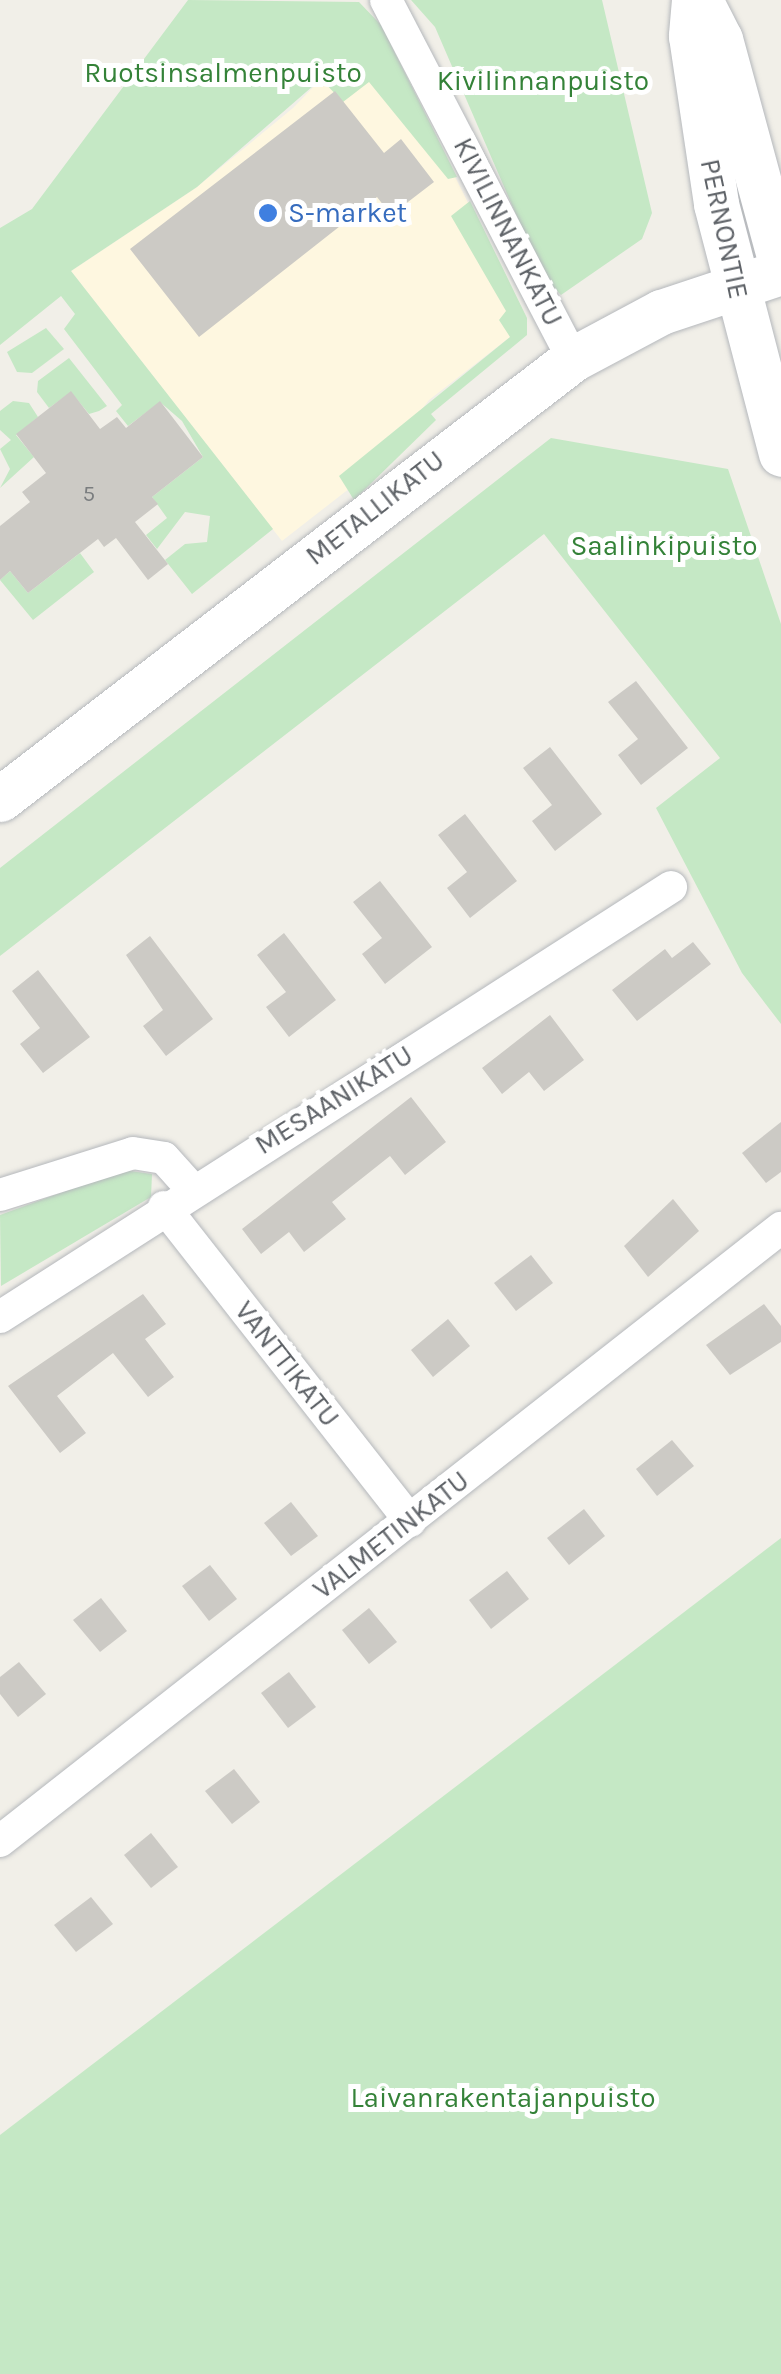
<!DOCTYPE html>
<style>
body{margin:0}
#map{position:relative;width:781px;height:2374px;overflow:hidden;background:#f1efe8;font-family:Karla,sans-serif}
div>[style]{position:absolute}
.commercial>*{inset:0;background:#fef7e0}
.green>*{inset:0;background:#c5e8c5}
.building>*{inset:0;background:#cccac5}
.roads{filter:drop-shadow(0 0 2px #b5b8bc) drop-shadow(0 0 2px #b5b8bc)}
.street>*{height:32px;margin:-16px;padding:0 16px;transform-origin:16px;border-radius:16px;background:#fff}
.secondary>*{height:45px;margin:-22.5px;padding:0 22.5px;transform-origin:22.5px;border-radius:22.5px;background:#fff}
.dots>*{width:28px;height:28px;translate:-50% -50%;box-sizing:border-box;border:5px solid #fff;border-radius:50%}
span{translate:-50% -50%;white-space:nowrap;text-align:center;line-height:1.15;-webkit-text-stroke:10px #fff;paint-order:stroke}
.number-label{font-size:22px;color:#7a7d7f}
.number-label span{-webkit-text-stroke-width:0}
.park-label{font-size:28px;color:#348238}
.shop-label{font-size:28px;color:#366cbe}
.left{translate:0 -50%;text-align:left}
.street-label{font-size:28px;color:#5f6368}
</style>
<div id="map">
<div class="commercial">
<i style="clip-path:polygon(383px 32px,516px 299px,510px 337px,429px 400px,377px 467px,282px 541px,71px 271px,197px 187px,293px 108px,356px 43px)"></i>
</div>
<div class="green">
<i style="clip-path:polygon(188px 0,359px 2px,381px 25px,457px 177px,448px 179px,369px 82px,343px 102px,321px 79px,197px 187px,71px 271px,273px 529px,192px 594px,165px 560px,185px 544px,207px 542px,210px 516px,185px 512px,157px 549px,146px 535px,167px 518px,152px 497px,203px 457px,182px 421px,160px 402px,128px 426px,116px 411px,122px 405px,64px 329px,75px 314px,61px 296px,0 345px,0 228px,32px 209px)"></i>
<i style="clip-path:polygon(411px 0,602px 0,652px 213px,642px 239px,561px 295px,543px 277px,435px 27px)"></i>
<i style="clip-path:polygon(470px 201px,527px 318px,527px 335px,431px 414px,436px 420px,354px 500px,339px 476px,510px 337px,499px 320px,506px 311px,451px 216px)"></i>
<i style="clip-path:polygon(46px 328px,64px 349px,32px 373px,17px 372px,7px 352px)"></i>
<i style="clip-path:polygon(69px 358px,107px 406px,99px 411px,89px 414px,71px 392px,49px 408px,37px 392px,38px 381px)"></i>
<i style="clip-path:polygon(13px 401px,29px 403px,38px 417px,16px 435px,34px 457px,0 488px,10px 469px,0 449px,11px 440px,0 430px,0 411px)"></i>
<i style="clip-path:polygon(551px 438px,728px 469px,781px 624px,781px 1024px,742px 973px,656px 808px,720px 758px,544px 534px,0 956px,0 868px)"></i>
<i style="clip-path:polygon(80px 553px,94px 572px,33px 620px,0 580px,10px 571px,28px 593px)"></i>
<i style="clip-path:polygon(123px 1170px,152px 1174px,151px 1197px,1px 1286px,0 1215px)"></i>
<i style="clip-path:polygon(781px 1538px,781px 2374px,0 2374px,0 2135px)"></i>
</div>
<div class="building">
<i style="clip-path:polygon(335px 91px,384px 153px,401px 139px,434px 182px,391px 215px,377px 197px,199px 337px,130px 249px)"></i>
<i style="clip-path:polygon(71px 391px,100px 429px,117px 417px,126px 428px,160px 401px,203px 457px,152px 497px,158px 504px,135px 522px,168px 564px,148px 580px,116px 538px,104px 547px,98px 539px,28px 593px,10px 571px,0 580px,0 526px,30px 502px,22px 492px,46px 473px,16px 434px)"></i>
<i style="clip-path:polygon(636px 681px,688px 748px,641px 785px,618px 755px,638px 739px,608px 702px)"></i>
<i style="clip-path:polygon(550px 747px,602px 814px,555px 851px,532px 821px,552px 805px,523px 768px)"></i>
<i style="clip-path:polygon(465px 814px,517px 881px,470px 918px,447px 888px,467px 872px,438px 835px)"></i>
<i style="clip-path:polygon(380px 881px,432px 947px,385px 984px,362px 954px,382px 938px,353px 902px)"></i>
<i style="clip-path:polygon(284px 933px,336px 1000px,289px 1037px,266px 1007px,286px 992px,257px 955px)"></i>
<i style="clip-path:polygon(150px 936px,213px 1019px,166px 1056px,143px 1026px,163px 1010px,126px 955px)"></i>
<i style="clip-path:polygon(693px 942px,711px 964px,637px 1021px,612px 990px,665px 949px,672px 958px)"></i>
<i style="clip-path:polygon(38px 970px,90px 1037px,43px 1073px,20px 1044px,40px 1028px,12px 991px)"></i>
<i style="clip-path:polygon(550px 1015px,584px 1060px,544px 1091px,529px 1072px,502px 1094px,482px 1068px)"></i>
<i style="clip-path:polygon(411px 1097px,446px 1142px,405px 1175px,390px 1156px,332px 1202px,346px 1219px,304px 1252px,289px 1232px,261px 1254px,242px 1229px)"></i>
<i style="clip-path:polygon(781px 1122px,781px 1172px,766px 1183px,742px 1153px)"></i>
<i style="clip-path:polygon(673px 1199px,699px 1231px,648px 1277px,624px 1246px)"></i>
<i style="clip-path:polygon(531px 1255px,553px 1283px,516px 1311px,494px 1283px)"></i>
<i style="clip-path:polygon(143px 1294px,166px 1324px,145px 1339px,174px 1377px,148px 1397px,113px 1353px,57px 1396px,86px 1433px,60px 1453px,8px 1386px)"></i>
<i style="clip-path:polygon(764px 1304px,781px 1326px,781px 1342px,730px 1375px,706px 1345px)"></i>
<i style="clip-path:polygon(448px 1319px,470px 1346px,433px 1377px,411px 1350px)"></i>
<i style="clip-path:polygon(672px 1440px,694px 1466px,657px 1496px,636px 1469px)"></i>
<i style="clip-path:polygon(291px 1502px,318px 1536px,291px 1556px,264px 1523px)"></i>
<i style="clip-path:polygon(584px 1509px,605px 1536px,569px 1565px,547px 1538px)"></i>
<i style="clip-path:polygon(210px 1565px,237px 1599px,209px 1621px,182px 1586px)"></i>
<i style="clip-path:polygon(507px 1571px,529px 1599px,491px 1629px,469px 1600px)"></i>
<i style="clip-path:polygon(101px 1598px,127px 1631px,100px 1652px,73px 1620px)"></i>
<i style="clip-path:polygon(369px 1608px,397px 1642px,369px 1664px,342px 1630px)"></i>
<i style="clip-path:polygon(19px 1662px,46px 1694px,18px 1717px,0 1694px,0 1677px)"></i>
<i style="clip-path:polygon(289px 1672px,316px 1707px,288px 1728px,261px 1693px)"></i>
<i style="clip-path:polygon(234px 1769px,260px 1802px,232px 1824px,205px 1791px)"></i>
<i style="clip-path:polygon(151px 1833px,178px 1867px,151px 1888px,124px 1855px)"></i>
<i style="clip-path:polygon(91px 1897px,113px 1924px,76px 1952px,54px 1925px)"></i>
</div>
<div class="roads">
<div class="street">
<i style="left:386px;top:0;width:405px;rotate:62.5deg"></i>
<i style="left:0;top:1195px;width:139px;rotate:-17.5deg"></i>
<i style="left:133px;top:1153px;width:31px;rotate:9deg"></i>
<i style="left:164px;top:1158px;width:42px;rotate:47.9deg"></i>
<i style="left:164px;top:1207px;width:399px;rotate:51.9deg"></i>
<i style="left:0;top:1317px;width:797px;rotate:-32.65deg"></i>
<i style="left:0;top:1841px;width:993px;rotate:-38.13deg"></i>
</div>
<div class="secondary">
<i style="left:694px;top:0;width:36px;rotate:95deg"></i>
<i style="left:691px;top:36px;width:170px;rotate:81.5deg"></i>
<i style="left:716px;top:204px;width:258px;rotate:75.4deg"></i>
<i style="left:704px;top:8px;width:35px;rotate:63deg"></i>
<i style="left:720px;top:39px;width:233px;rotate:74.8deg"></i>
<i style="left:0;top:799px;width:722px;rotate:-37.52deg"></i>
<i style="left:573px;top:359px;width:100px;rotate:-28.1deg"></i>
<i style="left:661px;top:312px;width:126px;rotate:-18.4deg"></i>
</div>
</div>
<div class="dots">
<i style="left:268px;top:213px;background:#3f7fe0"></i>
</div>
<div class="number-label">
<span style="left:89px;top:495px">5</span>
</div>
<div class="park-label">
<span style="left:223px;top:73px">Ruotsinsalmenpuisto</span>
<span style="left:543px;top:81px">Kivilinnanpuisto</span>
<span style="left:664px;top:546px">Saalinkipuisto</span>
<span style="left:503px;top:2098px">Laivanrakentajanpuisto</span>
</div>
<div class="shop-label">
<span class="left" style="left:288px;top:213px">S-market</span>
</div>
<div class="street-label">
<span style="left:724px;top:229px;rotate:78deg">PERNONTIE</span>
<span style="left:508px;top:232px;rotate:63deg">KIVILINNANKATU</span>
<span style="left:375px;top:508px;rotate:-38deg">METALLIKATU</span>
<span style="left:334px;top:1100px;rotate:-32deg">MESAANIKATU</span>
<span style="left:287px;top:1364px;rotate:52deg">VANTTIKATU</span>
<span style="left:391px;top:1535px;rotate:-38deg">VALMETINKATU</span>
</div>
</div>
